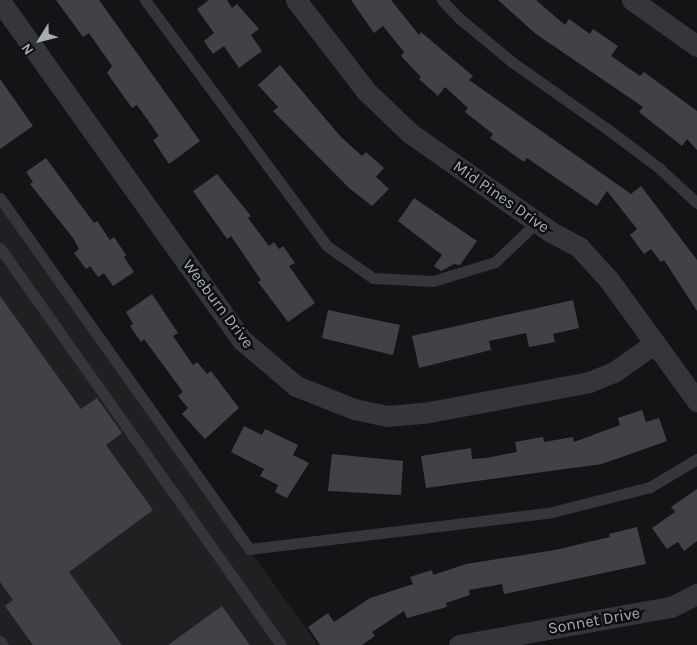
<!DOCTYPE html>
<style>
body{margin:0}
#map{position:relative;width:697px;height:645px;overflow:hidden;background:#141416;font-family:Karla,sans-serif}
div>[style]{position:absolute}
.built>*{inset:0;background:#202023}
.building>*{inset:0;background:#404246}
.service>*{height:11px;margin:-5.5px;padding:0 5.5px;transform-origin:5.5px;border-radius:5.5px;background:#35363b}
.minor>*{height:21px;margin:-10.5px;padding:0 10.5px;transform-origin:10.5px;border-radius:10.5px;background:#35363b}
span{translate:-50% -50%;white-space:nowrap;text-align:center;line-height:1.15;-webkit-text-stroke:5px #0f0f11;paint-order:stroke}
.street-label{font-size:16px;color:#a6acb6}
.north{position:absolute;left:15px;top:15px;width:50px;height:50px;-webkit-text-stroke:4px #0f0f11;paint-order:stroke;rotate:234deg;font-size:14px;font-weight:700;line-height:20px;text-align:center;color:#a6acb6}
.north::after{content:'';display:block;margin:auto;width:18px;height:22px;background:#a6acb6;clip-path:polygon(50% 0,100% 100%,50% 72%,0 100%)}
</style>
<div id="map">
<div class="built">
<i style="clip-path:polygon(0 199px,249px 549px,318px 645px,0 645px)"></i>
</div>
<div class="building">
<i style="clip-path:polygon(56px 0,99px 0,200px 141px,169px 164px,153px 140px,159px 136px,137px 105px,132px 108px,107px 73px,112px 66px,89px 33px,83px 37px)"></i>
<i style="clip-path:polygon(209px 0,227px 0,232px 8px,237px 4px,259px 29px,251px 35px,262px 51px,239px 68px,224px 46px,213px 54px,204px 41px,214px 33px,197px 9px)"></i>
<i style="clip-path:polygon(351px 0,391px 0,419px 35px,421px 32px,473px 76px,469px 80px,631px 194px,641px 186px,697px 260px,697px 311px,664px 260px,661px 262px,651px 249px,644px 254px,630px 235px,637px 229px,607px 191px,597px 206px,527px 158px,524px 162px,490px 138px,493px 134px,465px 112px,468px 108px,445px 87px,438px 96px,419px 79px,421px 77px,401px 56px,404px 52px,383px 26px,374px 33px)"></i>
<i style="clip-path:polygon(498px 0,536px 0,565px 25px,569px 19px,590px 34px,593px 29px,618px 46px,611px 56px,640px 76px,644px 72px,697px 111px,697px 150px,687px 139px,682px 146px,639px 112px,643px 107px,536px 34px)"></i>
<i style="clip-path:polygon(280px 65px,341px 137px,362px 156px,366px 152px,384px 168px,376px 177px,389px 189px,372px 206px,349px 188px,273px 111px,278px 107px,258px 85px)"></i>
<i style="clip-path:polygon(0 79px,33px 126px,0 149px)"></i>
<i style="clip-path:polygon(46px 158px,94px 223px,97px 221px,110px 240px,114px 237px,126px 255px,124px 257px,134px 272px,113px 286px,104px 273px,98px 277px,90px 266px,86px 269px,74px 253px,79px 249px,73px 238px,30px 184px,33px 182px,26px 172px)"></i>
<i style="clip-path:polygon(217px 174px,251px 216px,248px 218px,269px 246px,274px 242px,279px 249px,283px 246px,295px 263px,289px 266px,315px 303px,288px 322px,258px 282px,261px 280px,231px 236px,227px 239px,193px 191px)"></i>
<i style="clip-path:polygon(414px 198px,477px 241px,460px 265px,454px 264px,441px 271px,434px 266px,442px 255px,398px 221px)"></i>
<i style="clip-path:polygon(152px 294px,178px 333px,173px 336px,193px 365px,197px 362px,207px 374px,211px 371px,239px 408px,205px 439px,182px 414px,188px 408px,178px 396px,183px 392px,144px 339px,141px 342px,130px 326px,133px 324px,126px 312px)"></i>
<i style="clip-path:polygon(0 296px,81px 409px,97px 398px,122px 433px,106px 445px,153px 510px,69px 572px,122px 645px,33px 645px,5px 606px,13px 600px,0 582px)"></i>
<i style="clip-path:polygon(573px 300px,579px 328px,553px 334px,555px 342px,529px 347px,526px 333px,489px 341px,491px 350px,419px 368px,412px 336px)"></i>
<i style="clip-path:polygon(328px 310px,400px 325px,393px 355px,322px 338px)"></i>
<i style="clip-path:polygon(642px 410px,646px 422px,659px 418px,667px 441px,602px 464px,426px 488px,421px 456px,471px 448px,472px 459px,486px 458px,517px 452px,515px 442px,543px 437px,544px 442px,573px 437px,574px 442px,620px 425px,618px 418px)"></i>
<i style="clip-path:polygon(244px 426px,262px 435px,265px 429px,298px 445px,293px 455px,309px 463px,287px 498px,275px 492px,278px 485px,260px 476px,264px 469px,231px 452px)"></i>
<i style="clip-path:polygon(332px 454px,403px 461px,401px 495px,328px 491px)"></i>
<i style="clip-path:polygon(697px 489px,697px 541px,684px 551px,678px 542px,667px 549px,652px 528px,675px 512px,671px 507px)"></i>
<i style="clip-path:polygon(637px 527px,646px 564px,504px 594px,502px 584px,469px 590px,470px 595px,446px 603px,447px 607px,407px 618px,404px 611px,372px 632px,375px 636px,362px 645px,320px 645px,308px 627px,328px 613px,334px 622px,370px 598px,413px 584px,410px 577px,432px 570px,433px 575px,466px 564px,555px 550px,610px 537px,609px 534px)"></i>
<i style="clip-path:polygon(222px 606px,250px 645px,168px 645px)"></i>
</div>
<div class="service">
<i style="left:145px;top:0;width:306px;rotate:53.5deg"></i>
<i style="left:327px;top:246px;width:56px;rotate:34.8deg"></i>
<i style="left:373px;top:278px;width:60px;rotate:2.9deg"></i>
<i style="left:433px;top:281px;width:65px;rotate:-17deg"></i>
<i style="left:495px;top:262px;width:58px;rotate:-43.6deg"></i>
<i style="left:442px;top:0;width:25px;rotate:47deg"></i>
<i style="left:459px;top:18px;width:69px;rotate:39.7deg"></i>
<i style="left:512px;top:62px;width:115px;rotate:35.1deg"></i>
<i style="left:606px;top:128px;width:66px;rotate:37deg"></i>
<i style="left:659px;top:168px;width:52px;rotate:42.6deg"></i>
<i style="left:0;top:198px;width:430px;rotate:54.6deg"></i>
<i style="left:249px;top:549px;width:301px;rotate:-6.9deg"></i>
<i style="left:548px;top:513px;width:105px;rotate:-14.3deg"></i>
<i style="left:650px;top:487px;width:55px;rotate:-30.8deg"></i>
<i style="left:0;top:248px;width:486px;rotate:54.7deg"></i>
<i style="left:0;top:641px;width:5px;rotate:53deg"></i>
</div>
<div class="minor">
<i style="left:296px;top:0;width:115px;rotate:52.4deg"></i>
<i style="left:366px;top:91px;width:61px;rotate:43.7deg"></i>
<i style="left:410px;top:133px;width:172px;rotate:35.1deg"></i>
<i style="left:551px;top:232px;width:32px;rotate:28deg"></i>
<i style="left:579px;top:247px;width:45px;rotate:47.7deg"></i>
<i style="left:609px;top:280px;width:150px;rotate:54deg"></i>
<i style="left:632px;top:0;width:80px;rotate:35.3deg"></i>
<i style="left:0;top:1px;width:417px;rotate:54.5deg"></i>
<i style="left:242px;top:340px;width:71px;rotate:40.4deg"></i>
<i style="left:296px;top:386px;width:62px;rotate:21.6deg"></i>
<i style="left:354px;top:409px;width:34px;rotate:12deg"></i>
<i style="left:387px;top:416px;width:37px;rotate:-5deg"></i>
<i style="left:424px;top:413px;width:168px;rotate:-10.6deg"></i>
<i style="left:589px;top:382px;width:27px;rotate:-22deg"></i>
<i style="left:614px;top:372px;width:50px;rotate:-35.3deg"></i>
<i style="left:459px;top:645px;width:215px;rotate:-10.2deg"></i>
<i style="left:671px;top:607px;width:29px;rotate:-27deg"></i>
</div>
<div class="street-label">
<span style="left:501px;top:197px;rotate:35deg">Mid Pines Drive</span>
<span style="left:218px;top:304px;rotate:53deg">Weeburn Drive</span>
<span style="left:594px;top:621px;rotate:-10deg">Sonnet Drive</span>
</div>
<div class="north">N</div>
</div>
